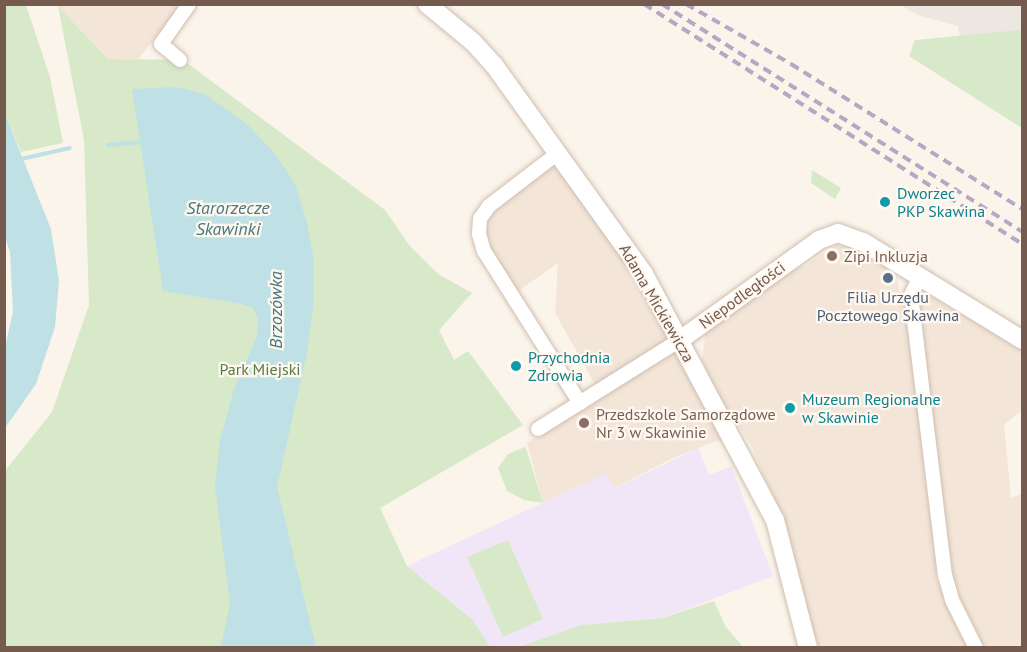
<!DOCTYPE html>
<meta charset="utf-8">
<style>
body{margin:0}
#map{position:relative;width:1027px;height:652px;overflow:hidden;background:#fbf4ea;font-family:"PT Sans",sans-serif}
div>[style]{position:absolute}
.residential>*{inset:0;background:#f3e6d8}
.industrial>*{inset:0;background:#ede7e2}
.education>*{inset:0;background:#f1e6f8}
.green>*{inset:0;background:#d7e9c8}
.water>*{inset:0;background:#bfe0e4}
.stream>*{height:4px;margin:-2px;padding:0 2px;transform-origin:2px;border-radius:2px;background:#bfe0e4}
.roads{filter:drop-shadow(0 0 2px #cfbeb2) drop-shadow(0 0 2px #cfbeb2)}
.street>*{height:14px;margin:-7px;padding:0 7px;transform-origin:7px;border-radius:7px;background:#fff}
.secondary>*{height:18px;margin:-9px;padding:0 9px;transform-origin:9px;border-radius:9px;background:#fff}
.rail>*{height:4px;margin-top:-2px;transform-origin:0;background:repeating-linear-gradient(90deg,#b6a8c5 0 9px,transparent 0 15px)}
.dots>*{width:16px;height:16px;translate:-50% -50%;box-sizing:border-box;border:3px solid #fef8f0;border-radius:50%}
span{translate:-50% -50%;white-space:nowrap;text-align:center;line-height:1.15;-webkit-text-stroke:4.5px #fef8f0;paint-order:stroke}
.culture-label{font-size:16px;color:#0d838f}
.left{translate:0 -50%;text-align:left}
.education-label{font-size:16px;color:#785e54}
.street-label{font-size:16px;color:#755a4e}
.service-label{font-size:16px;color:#4e5e75}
.park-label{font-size:16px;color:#587a46}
.water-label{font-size:18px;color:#46787f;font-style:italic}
.frame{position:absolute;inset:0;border:6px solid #755a4e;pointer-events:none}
</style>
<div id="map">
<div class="residential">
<i style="clip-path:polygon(57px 5px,182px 5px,138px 59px,108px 59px)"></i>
<i style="clip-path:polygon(554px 160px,638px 277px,726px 441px,716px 441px,673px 458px,614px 488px,607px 474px,543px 503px,527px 443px,601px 395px,555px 313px,558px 263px,518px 291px,482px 235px,490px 209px)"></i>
<i style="clip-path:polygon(834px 246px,850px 247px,896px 274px,919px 387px,937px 581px,968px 647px,818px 647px,780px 514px,751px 445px,715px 390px,702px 361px,706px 328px,776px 275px,805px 266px)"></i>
<i style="clip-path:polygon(926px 294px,1022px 350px,1022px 410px,1004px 425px,1011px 498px,1022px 494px,1022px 647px,981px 647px,950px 576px,919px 303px)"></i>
</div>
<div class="industrial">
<i style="clip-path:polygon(901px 5px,1022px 5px,1022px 82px,960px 37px,958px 26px,917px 15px)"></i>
</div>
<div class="education">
<i style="clip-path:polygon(698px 448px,709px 475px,731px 466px,773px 576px,663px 618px,581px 625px,519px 647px,490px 648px,473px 620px,407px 566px,607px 473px,615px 488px)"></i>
</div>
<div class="green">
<i style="clip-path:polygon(4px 5px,26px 5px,50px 77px,63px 143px,21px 152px,5px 114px)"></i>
<i style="clip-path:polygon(58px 6px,108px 59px,183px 60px,385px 210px,409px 245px,438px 274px,472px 293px,439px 330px,454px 360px,468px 351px,523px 425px,380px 508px,407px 566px,473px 620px,490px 647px,5px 647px,4px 472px,52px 412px,89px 305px,84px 140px)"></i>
<i style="clip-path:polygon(1022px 30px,1022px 128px,909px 56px,915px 40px)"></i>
<i style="clip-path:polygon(812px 170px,841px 188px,835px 199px,811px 183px)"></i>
<i style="clip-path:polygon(525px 447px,526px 448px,543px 503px,524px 500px,507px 491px,498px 468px,508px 454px)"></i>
<i style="clip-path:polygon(508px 540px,543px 619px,503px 637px,467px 557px)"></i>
<i style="clip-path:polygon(714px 601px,726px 627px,743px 647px,519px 647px,581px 625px,663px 618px)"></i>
</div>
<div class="water">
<i style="clip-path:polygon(176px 87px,205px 94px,249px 126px,277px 156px,295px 184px,307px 223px,314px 261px,313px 308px,307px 353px,277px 487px,316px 647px,221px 647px,230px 604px,215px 487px,220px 440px,234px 389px,257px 336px,258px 318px,253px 308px,242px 304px,163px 291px,132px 89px)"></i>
<i style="clip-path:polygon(5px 114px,51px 229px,59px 281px,55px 327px,36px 384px,5px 428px,5px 347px,13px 312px,10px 252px,4px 234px)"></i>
</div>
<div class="stream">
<i style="left:108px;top:145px;width:34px;rotate:-5deg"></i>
<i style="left:21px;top:159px;width:50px;rotate:-12.7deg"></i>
</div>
<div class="roads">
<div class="street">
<i style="left:180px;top:60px;width:25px;rotate:-140deg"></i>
<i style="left:161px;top:44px;width:49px;rotate:-55deg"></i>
<i style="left:558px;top:153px;width:87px;rotate:142.5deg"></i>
<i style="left:489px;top:206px;width:16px;rotate:125deg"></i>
<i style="left:480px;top:219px;width:15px;rotate:94deg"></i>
<i style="left:479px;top:234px;width:18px;rotate:74deg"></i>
<i style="left:484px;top:251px;width:180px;rotate:57.7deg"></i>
<i style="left:920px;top:276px;width:21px;rotate:115deg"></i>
<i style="left:911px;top:295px;width:282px;rotate:83.1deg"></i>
<i style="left:945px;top:575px;width:26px;rotate:74deg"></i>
<i style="left:952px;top:600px;width:54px;rotate:63.4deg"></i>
<i style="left:538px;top:429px;width:168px;rotate:-32.1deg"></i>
</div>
<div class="secondary">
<i style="left:427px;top:4px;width:60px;rotate:39.6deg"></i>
<i style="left:473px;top:42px;width:31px;rotate:48deg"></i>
<i style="left:494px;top:65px;width:257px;rotate:54.3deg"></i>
<i style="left:644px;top:274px;width:279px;rotate:62deg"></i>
<i style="left:775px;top:520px;width:132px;rotate:75.5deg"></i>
<i style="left:680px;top:340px;width:171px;rotate:-35.7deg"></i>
<i style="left:819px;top:240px;width:20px;rotate:-20deg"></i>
<i style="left:838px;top:233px;width:27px;rotate:20deg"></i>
<i style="left:863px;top:242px;width:187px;rotate:31.6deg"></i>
</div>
</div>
<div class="rail">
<i style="left:644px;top:4px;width:448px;rotate:32.4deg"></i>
<i style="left:662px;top:4px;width:426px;rotate:32.3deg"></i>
<i style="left:686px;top:4px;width:121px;rotate:29.7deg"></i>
<i style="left:791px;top:64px;width:273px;rotate:32.1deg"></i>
</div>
<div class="dots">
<i style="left:885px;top:202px;background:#0f9aa8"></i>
<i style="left:832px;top:256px;background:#8d6e63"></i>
<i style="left:888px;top:278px;background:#5c6f8a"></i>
<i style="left:516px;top:366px;background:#0f9aa8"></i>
<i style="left:790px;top:408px;background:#0f9aa8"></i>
<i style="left:584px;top:423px;background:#8d6e63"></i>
</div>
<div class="culture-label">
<span class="left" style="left:897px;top:202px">Dworzec<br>PKP Skawina</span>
<span class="left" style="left:528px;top:366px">Przychodnia<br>Zdrowia</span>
<span class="left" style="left:802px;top:408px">Muzeum Regionalne<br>w Skawinie</span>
</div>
<div class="education-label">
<span class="left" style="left:844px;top:256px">Zipi Inkluzja</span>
<span class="left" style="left:596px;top:423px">Przedszkole Samorządowe<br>Nr 3 w Skawinie</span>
</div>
<div class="street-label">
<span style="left:742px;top:295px;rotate:-36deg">Niepodległości</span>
<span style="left:657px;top:303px;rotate:60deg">Adama Mickiewicza</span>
</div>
<div class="service-label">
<span style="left:888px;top:306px">Filia Urzędu<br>Pocztowego Skawina</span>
</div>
<div class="park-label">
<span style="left:260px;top:369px">Park Miejski</span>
</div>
<div class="water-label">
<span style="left:228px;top:219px">Starorzecze<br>Skawinki</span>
<span style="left:276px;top:310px;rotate:-90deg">Brzozówka</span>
</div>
<div class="frame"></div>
</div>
